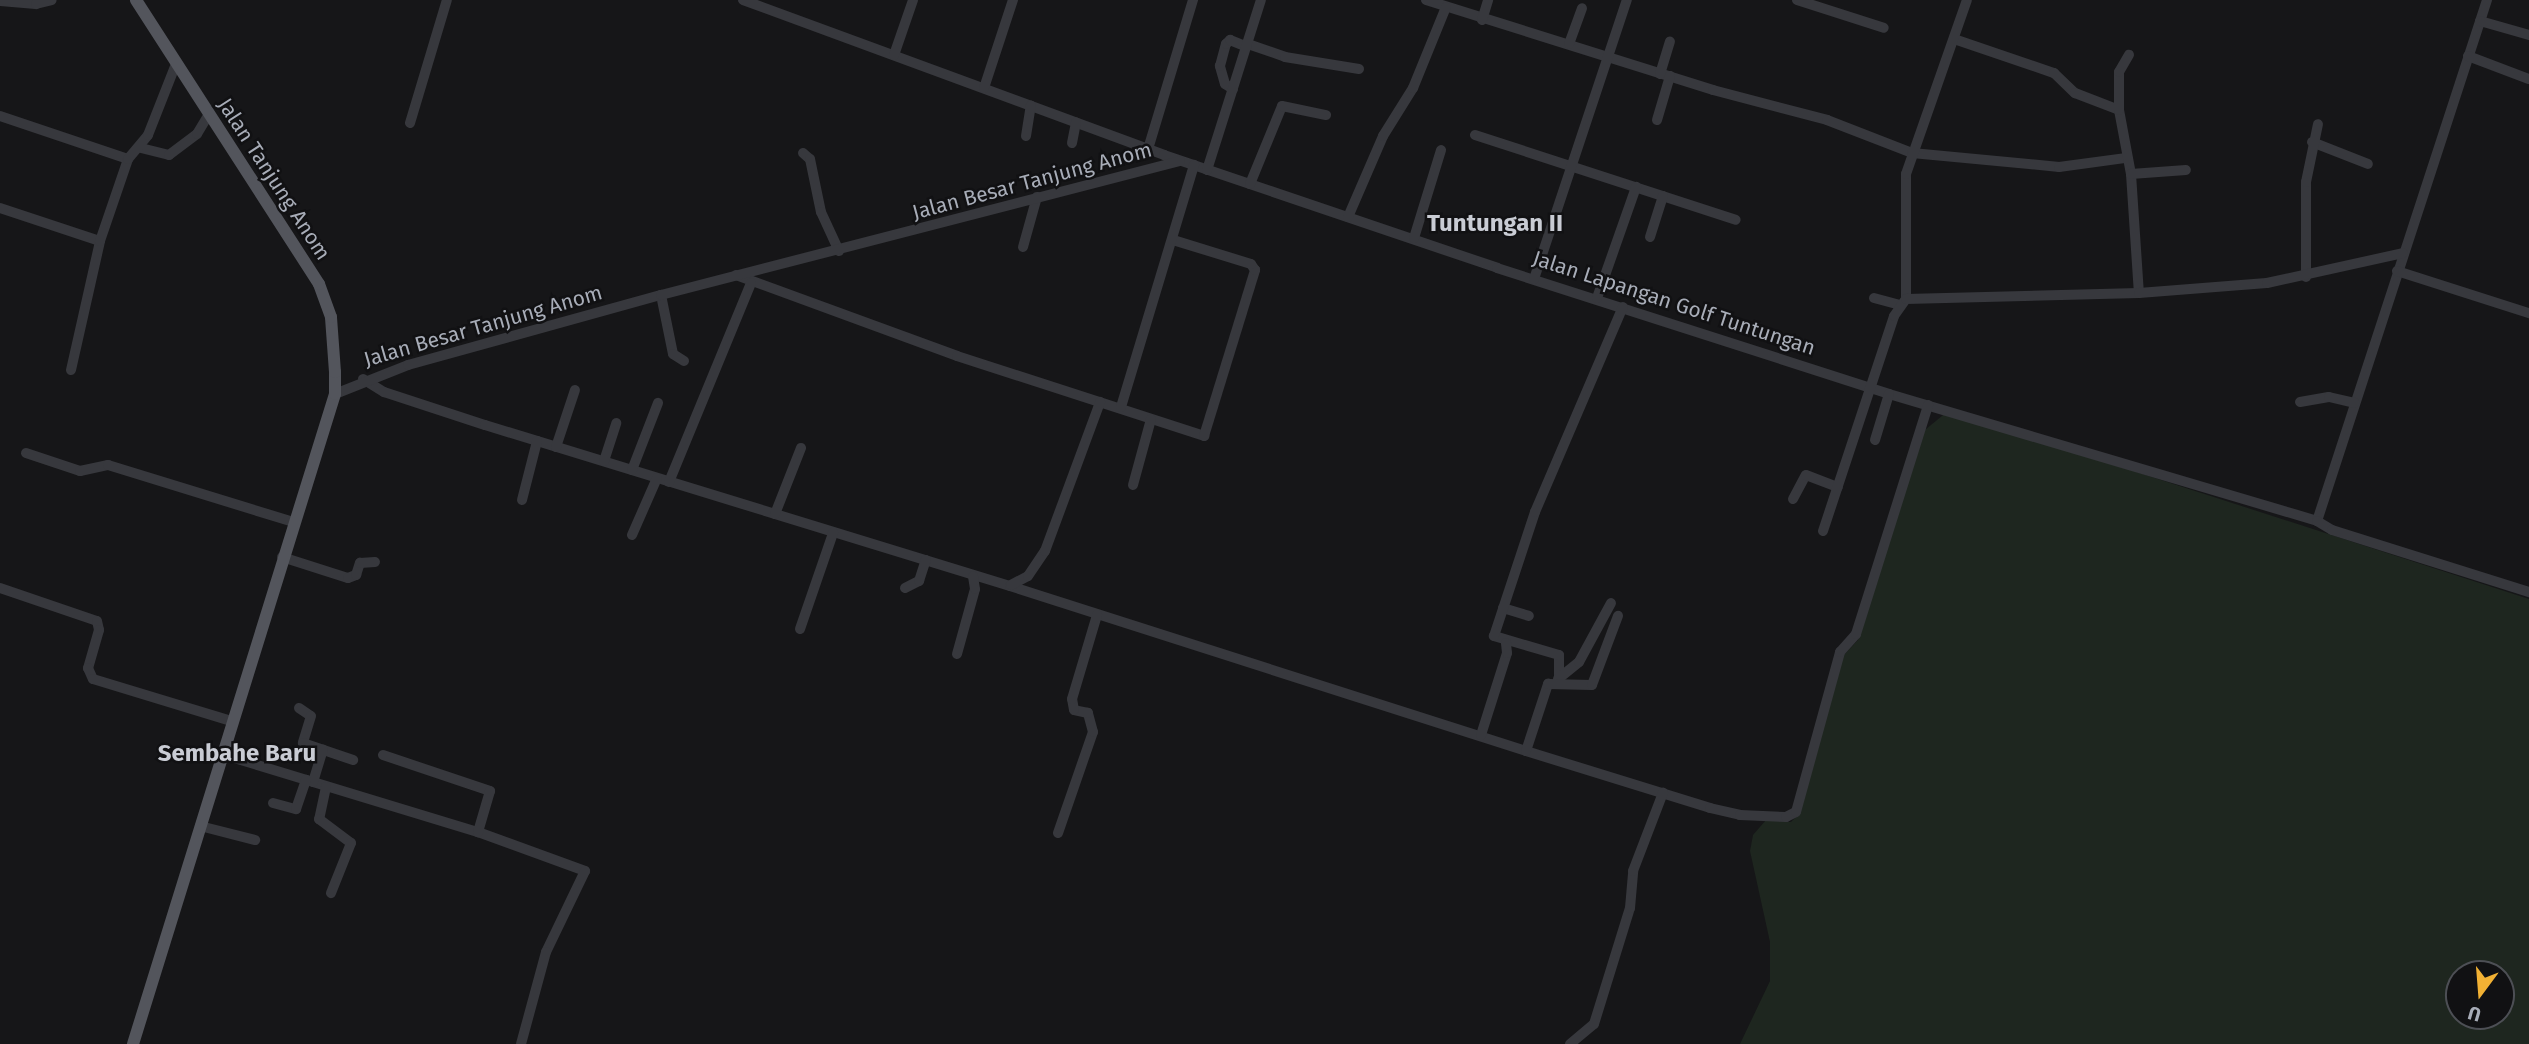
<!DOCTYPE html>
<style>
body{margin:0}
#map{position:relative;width:2529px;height:1044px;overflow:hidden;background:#161618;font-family:"Fira Sans",sans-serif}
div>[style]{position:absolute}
.green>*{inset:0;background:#1e261f}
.minor>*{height:10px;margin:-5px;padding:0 5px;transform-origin:5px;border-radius:5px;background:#37383d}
.major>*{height:12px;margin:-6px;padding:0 6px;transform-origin:6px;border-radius:6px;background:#53555c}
span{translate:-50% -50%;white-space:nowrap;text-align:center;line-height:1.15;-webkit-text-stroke:5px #111113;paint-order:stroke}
.street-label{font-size:21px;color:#a8adb8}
.quarter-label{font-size:24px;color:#c9ccd4;font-weight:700}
.north{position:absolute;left:2445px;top:960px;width:70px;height:70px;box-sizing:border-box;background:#111113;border:2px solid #4d4f55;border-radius:50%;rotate:196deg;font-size:19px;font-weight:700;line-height:28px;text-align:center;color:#a8adb8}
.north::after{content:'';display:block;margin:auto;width:24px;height:32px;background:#f2b134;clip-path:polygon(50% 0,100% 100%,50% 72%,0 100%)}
</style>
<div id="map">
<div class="green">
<i style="clip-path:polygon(evenodd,1948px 411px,2529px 599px,2529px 1044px,1740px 1044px,1770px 981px,1770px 942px,1750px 851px,1753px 835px,1766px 820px,1791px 822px,1799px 814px,1842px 657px,1858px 640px,1920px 434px,1948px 411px,2459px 974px,2501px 974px,2501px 1016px,2459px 1016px,2459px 974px)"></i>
</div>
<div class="minor">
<i style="left:743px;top:0;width:449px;rotate:20.2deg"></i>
<i style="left:1164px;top:155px;width:352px;rotate:18.7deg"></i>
<i style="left:1497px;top:268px;width:412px;rotate:17.8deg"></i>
<i style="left:1889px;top:394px;width:446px;rotate:16.5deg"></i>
<i style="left:1426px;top:0;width:301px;rotate:17.4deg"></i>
<i style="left:1713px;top:90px;width:118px;rotate:14.7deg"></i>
<i style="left:1827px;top:120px;width:91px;rotate:21.2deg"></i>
<i style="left:1912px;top:153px;width:148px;rotate:5.4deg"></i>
<i style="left:2059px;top:167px;width:68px;rotate:-7.7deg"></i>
<i style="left:1797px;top:0;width:91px;rotate:17.8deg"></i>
<i style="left:2487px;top:0;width:548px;rotate:108.07deg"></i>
<i style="left:2317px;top:521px;width:17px;rotate:31deg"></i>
<i style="left:2332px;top:530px;width:207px;rotate:17.5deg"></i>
<i style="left:0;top:1px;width:36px;rotate:5deg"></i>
<i style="left:36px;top:4px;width:16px;rotate:-14deg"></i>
<i style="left:1482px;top:20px;width:21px;rotate:-73deg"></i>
<i style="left:2480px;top:21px;width:51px;rotate:15.9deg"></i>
<i style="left:1954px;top:39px;width:106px;rotate:18.8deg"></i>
<i style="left:2054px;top:73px;width:29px;rotate:44deg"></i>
<i style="left:2075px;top:93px;width:47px;rotate:21.1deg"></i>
<i style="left:2119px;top:110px;width:65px;rotate:79.4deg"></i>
<i style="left:2131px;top:174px;width:119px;rotate:86.2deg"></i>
<i style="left:1248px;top:44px;width:39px;rotate:19deg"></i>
<i style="left:1285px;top:57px;width:75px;rotate:9.2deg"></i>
<i style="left:1569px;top:44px;width:38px;rotate:-70deg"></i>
<i style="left:894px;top:55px;width:58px;rotate:-70.9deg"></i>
<i style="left:2468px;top:56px;width:65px;rotate:20.7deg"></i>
<i style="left:1660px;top:74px;width:34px;rotate:-73deg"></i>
<i style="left:984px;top:88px;width:93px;rotate:-71.8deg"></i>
<i style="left:1233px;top:89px;width:9px;rotate:-148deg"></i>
<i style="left:1225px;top:84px;width:19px;rotate:-106deg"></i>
<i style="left:1220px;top:66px;width:23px;rotate:-75deg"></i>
<i style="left:1226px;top:44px;width:6px;rotate:-45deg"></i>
<i style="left:1230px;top:40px;width:18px;rotate:22deg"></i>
<i style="left:2119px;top:110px;width:38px;rotate:-90deg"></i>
<i style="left:2119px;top:72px;width:20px;rotate:-60deg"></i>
<i style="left:0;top:116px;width:135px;rotate:18.6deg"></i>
<i style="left:1657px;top:120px;width:46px;rotate:-73.5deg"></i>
<i style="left:410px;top:123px;width:128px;rotate:-73.3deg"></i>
<i style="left:1475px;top:135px;width:274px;rotate:18deg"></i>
<i style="left:1026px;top:136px;width:31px;rotate:-81deg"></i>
<i style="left:2312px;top:142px;width:60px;rotate:21.4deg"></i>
<i style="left:1072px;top:143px;width:21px;rotate:-79deg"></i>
<i style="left:141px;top:148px;width:29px;rotate:14deg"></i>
<i style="left:169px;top:155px;width:35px;rotate:-37deg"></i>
<i style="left:197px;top:134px;width:23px;rotate:-59deg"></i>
<i style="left:1148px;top:149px;width:156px;rotate:-73.2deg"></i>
<i style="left:803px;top:153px;width:9px;rotate:41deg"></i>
<i style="left:810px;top:159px;width:54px;rotate:78.3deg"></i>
<i style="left:821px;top:212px;width:43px;rotate:65.2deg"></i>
<i style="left:1207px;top:170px;width:178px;rotate:-72.4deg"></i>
<i style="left:2131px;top:174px;width:55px;rotate:-4.2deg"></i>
<i style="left:1250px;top:184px;width:84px;rotate:-67.7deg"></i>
<i style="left:1282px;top:106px;width:45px;rotate:11.6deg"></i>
<i style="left:0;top:208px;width:105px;rotate:18.3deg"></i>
<i style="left:1348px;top:217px;width:88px;rotate:-66.6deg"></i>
<i style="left:1383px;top:136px;width:57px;rotate:-58deg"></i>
<i style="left:1413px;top:88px;width:87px;rotate:-67.8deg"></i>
<i style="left:1650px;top:237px;width:43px;rotate:-72.4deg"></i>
<i style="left:1414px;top:238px;width:92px;rotate:-72.9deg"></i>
<i style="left:1023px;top:247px;width:52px;rotate:-74.4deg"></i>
<i style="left:2397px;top:271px;width:139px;rotate:17.7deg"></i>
<i style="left:736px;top:275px;width:235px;rotate:20.1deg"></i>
<i style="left:957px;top:356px;width:260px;rotate:17.9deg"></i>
<i style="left:1204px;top:436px;width:174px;rotate:-72.9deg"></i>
<i style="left:1255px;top:270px;width:7px;rotate:-124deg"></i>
<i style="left:1251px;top:264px;width:82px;rotate:-162.9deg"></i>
<i style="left:2306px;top:277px;width:95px;rotate:-90deg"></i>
<i style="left:2306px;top:182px;width:59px;rotate:-78.3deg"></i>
<i style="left:1534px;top:279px;width:294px;rotate:-71.6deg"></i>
<i style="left:661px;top:295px;width:60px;rotate:78.5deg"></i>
<i style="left:673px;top:354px;width:13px;rotate:32deg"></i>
<i style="left:1597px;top:298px;width:118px;rotate:-70.6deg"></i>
<i style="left:1874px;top:298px;width:27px;rotate:15deg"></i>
<i style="left:1906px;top:299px;width:125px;rotate:-90deg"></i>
<i style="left:1906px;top:174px;width:184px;rotate:-70.7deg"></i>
<i style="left:71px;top:370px;width:132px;rotate:-77.3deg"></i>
<i style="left:100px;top:241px;width:87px;rotate:-71.1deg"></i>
<i style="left:128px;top:159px;width:31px;rotate:-50deg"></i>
<i style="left:148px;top:135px;width:76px;rotate:-68.5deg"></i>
<i style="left:363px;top:379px;width:25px;rotate:32deg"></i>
<i style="left:384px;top:392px;width:106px;rotate:18.1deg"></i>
<i style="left:485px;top:425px;width:549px;rotate:17.05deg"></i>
<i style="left:1010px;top:586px;width:542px;rotate:17.73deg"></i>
<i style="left:1526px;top:751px;width:193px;rotate:17.2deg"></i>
<i style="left:1710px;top:808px;width:31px;rotate:13deg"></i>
<i style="left:1740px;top:815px;width:46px;rotate:2.5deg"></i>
<i style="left:1786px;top:817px;width:11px;rotate:-27deg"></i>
<i style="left:1796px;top:812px;width:166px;rotate:-74.6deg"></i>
<i style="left:1840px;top:652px;width:24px;rotate:-48deg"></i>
<i style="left:1856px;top:634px;width:240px;rotate:-72.5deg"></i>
<i style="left:335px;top:394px;width:79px;rotate:-21.7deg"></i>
<i style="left:408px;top:365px;width:263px;rotate:-15.5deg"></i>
<i style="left:661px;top:295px;width:536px;rotate:-14.48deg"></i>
<i style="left:2300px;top:402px;width:29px;rotate:-10deg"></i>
<i style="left:2329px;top:397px;width:26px;rotate:13deg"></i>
<i style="left:1121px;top:407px;width:253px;rotate:-73.2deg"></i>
<i style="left:1875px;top:440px;width:48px;rotate:-73.1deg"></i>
<i style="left:556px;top:447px;width:60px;rotate:-71.6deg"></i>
<i style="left:26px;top:453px;width:57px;rotate:18.4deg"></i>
<i style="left:80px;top:471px;width:29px;rotate:-12deg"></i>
<i style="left:108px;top:465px;width:194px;rotate:17.1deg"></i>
<i style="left:604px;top:461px;width:40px;rotate:-72deg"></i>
<i style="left:632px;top:470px;width:72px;rotate:-68.8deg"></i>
<i style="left:669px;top:482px;width:215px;rotate:-67.6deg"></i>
<i style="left:1133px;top:485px;width:68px;rotate:-74.7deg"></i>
<i style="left:1793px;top:499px;width:27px;rotate:-62deg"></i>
<i style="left:1806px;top:475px;width:34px;rotate:21deg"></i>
<i style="left:522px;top:500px;width:61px;rotate:-75.7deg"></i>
<i style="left:775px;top:514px;width:71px;rotate:-68.5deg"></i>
<i style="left:1823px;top:531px;width:226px;rotate:-71.7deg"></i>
<i style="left:1894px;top:316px;width:21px;rotate:-55deg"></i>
<i style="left:1906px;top:299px;width:233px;rotate:-1.5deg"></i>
<i style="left:2139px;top:293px;width:128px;rotate:-4.5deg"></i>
<i style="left:2267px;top:283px;width:139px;rotate:-12.4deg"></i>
<i style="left:632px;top:535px;width:62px;rotate:-66.3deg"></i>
<i style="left:282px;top:557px;width:69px;rotate:17.7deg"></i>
<i style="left:348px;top:578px;width:9px;rotate:-21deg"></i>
<i style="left:356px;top:575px;width:13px;rotate:-72deg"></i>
<i style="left:360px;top:563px;width:15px;rotate:-4deg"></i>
<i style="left:1011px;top:585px;width:19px;rotate:-28deg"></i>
<i style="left:1028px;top:576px;width:30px;rotate:-56deg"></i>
<i style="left:1045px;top:551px;width:159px;rotate:-69.7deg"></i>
<i style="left:0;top:588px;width:102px;rotate:18.8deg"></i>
<i style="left:97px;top:621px;width:9px;rotate:77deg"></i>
<i style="left:99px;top:630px;width:40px;rotate:106deg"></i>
<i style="left:88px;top:668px;width:12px;rotate:66deg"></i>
<i style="left:93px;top:679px;width:144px;rotate:16.9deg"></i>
<i style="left:905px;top:588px;width:16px;rotate:-27deg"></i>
<i style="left:919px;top:581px;width:22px;rotate:-72deg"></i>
<i style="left:1503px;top:608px;width:27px;rotate:17deg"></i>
<i style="left:800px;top:629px;width:102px;rotate:-71deg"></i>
<i style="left:957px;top:654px;width:67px;rotate:-74.5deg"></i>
<i style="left:975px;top:589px;width:13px;rotate:-99deg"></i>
<i style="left:1559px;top:678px;width:23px;rotate:-90deg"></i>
<i style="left:1559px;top:655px;width:68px;rotate:-163.7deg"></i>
<i style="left:1494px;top:636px;width:131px;rotate:-71.7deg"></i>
<i style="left:1535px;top:512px;width:223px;rotate:-66.8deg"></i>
<i style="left:1558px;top:679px;width:27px;rotate:-39deg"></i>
<i style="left:1579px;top:662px;width:67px;rotate:-61.5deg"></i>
<i style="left:299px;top:708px;width:14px;rotate:34deg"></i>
<i style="left:311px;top:716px;width:28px;rotate:107deg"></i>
<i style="left:303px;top:743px;width:53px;rotate:18.8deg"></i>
<i style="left:1481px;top:735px;width:86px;rotate:-72.4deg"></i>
<i style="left:1507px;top:653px;width:10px;rotate:-96deg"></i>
<i style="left:1526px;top:751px;width:71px;rotate:-71.8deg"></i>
<i style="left:1548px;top:684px;width:44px;rotate:1.3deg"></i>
<i style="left:1592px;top:685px;width:74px;rotate:-69.4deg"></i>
<i style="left:221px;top:754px;width:269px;rotate:16.9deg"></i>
<i style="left:478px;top:832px;width:114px;rotate:20deg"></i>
<i style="left:585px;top:871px;width:90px;rotate:115.7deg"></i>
<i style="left:546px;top:952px;width:95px;rotate:105.2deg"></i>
<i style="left:383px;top:755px;width:113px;rotate:18.6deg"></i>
<i style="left:490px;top:791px;width:43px;rotate:106.3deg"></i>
<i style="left:313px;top:782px;width:34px;rotate:-73deg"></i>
<i style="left:326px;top:787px;width:33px;rotate:102deg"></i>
<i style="left:319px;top:819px;width:40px;rotate:37deg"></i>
<i style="left:351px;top:843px;width:54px;rotate:111.8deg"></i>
<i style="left:273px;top:803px;width:24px;rotate:15deg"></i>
<i style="left:296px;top:809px;width:31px;rotate:-71deg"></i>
<i style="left:200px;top:826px;width:57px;rotate:14.3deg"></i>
<i style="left:1058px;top:833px;width:107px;rotate:-70.9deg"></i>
<i style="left:1093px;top:732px;width:20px;rotate:-105deg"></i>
<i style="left:1088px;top:713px;width:14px;rotate:-168deg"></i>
<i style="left:1074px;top:710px;width:11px;rotate:-100deg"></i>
<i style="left:1072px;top:699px;width:88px;rotate:-73.4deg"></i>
<i style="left:1570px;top:1044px;width:31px;rotate:-40deg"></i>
<i style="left:1594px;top:1024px;width:121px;rotate:-72.8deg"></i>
<i style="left:1630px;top:908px;width:37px;rotate:-85deg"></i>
<i style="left:1633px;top:871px;width:84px;rotate:-69deg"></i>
</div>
<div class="major">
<i style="left:133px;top:1044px;width:681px;rotate:-72.74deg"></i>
<i style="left:335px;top:394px;width:22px;rotate:-90deg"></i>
<i style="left:335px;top:372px;width:55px;rotate:-94.2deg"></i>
<i style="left:331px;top:317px;width:35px;rotate:-110deg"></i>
<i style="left:319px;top:284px;width:338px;rotate:-122.8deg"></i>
</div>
<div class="street-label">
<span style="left:274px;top:179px;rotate:57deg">Jalan Tanjung Anom</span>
<span style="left:1032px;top:181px;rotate:-15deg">Jalan Besar Tanjung Anom</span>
<span style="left:1674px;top:303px;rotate:18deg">Jalan Lapangan Golf Tuntungan</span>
<span style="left:483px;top:326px;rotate:-16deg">Jalan Besar Tanjung Anom</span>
</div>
<div class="quarter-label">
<span style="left:1495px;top:224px">Tuntungan II</span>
<span style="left:237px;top:754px">Sembahe Baru</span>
</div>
<div class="north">U</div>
</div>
